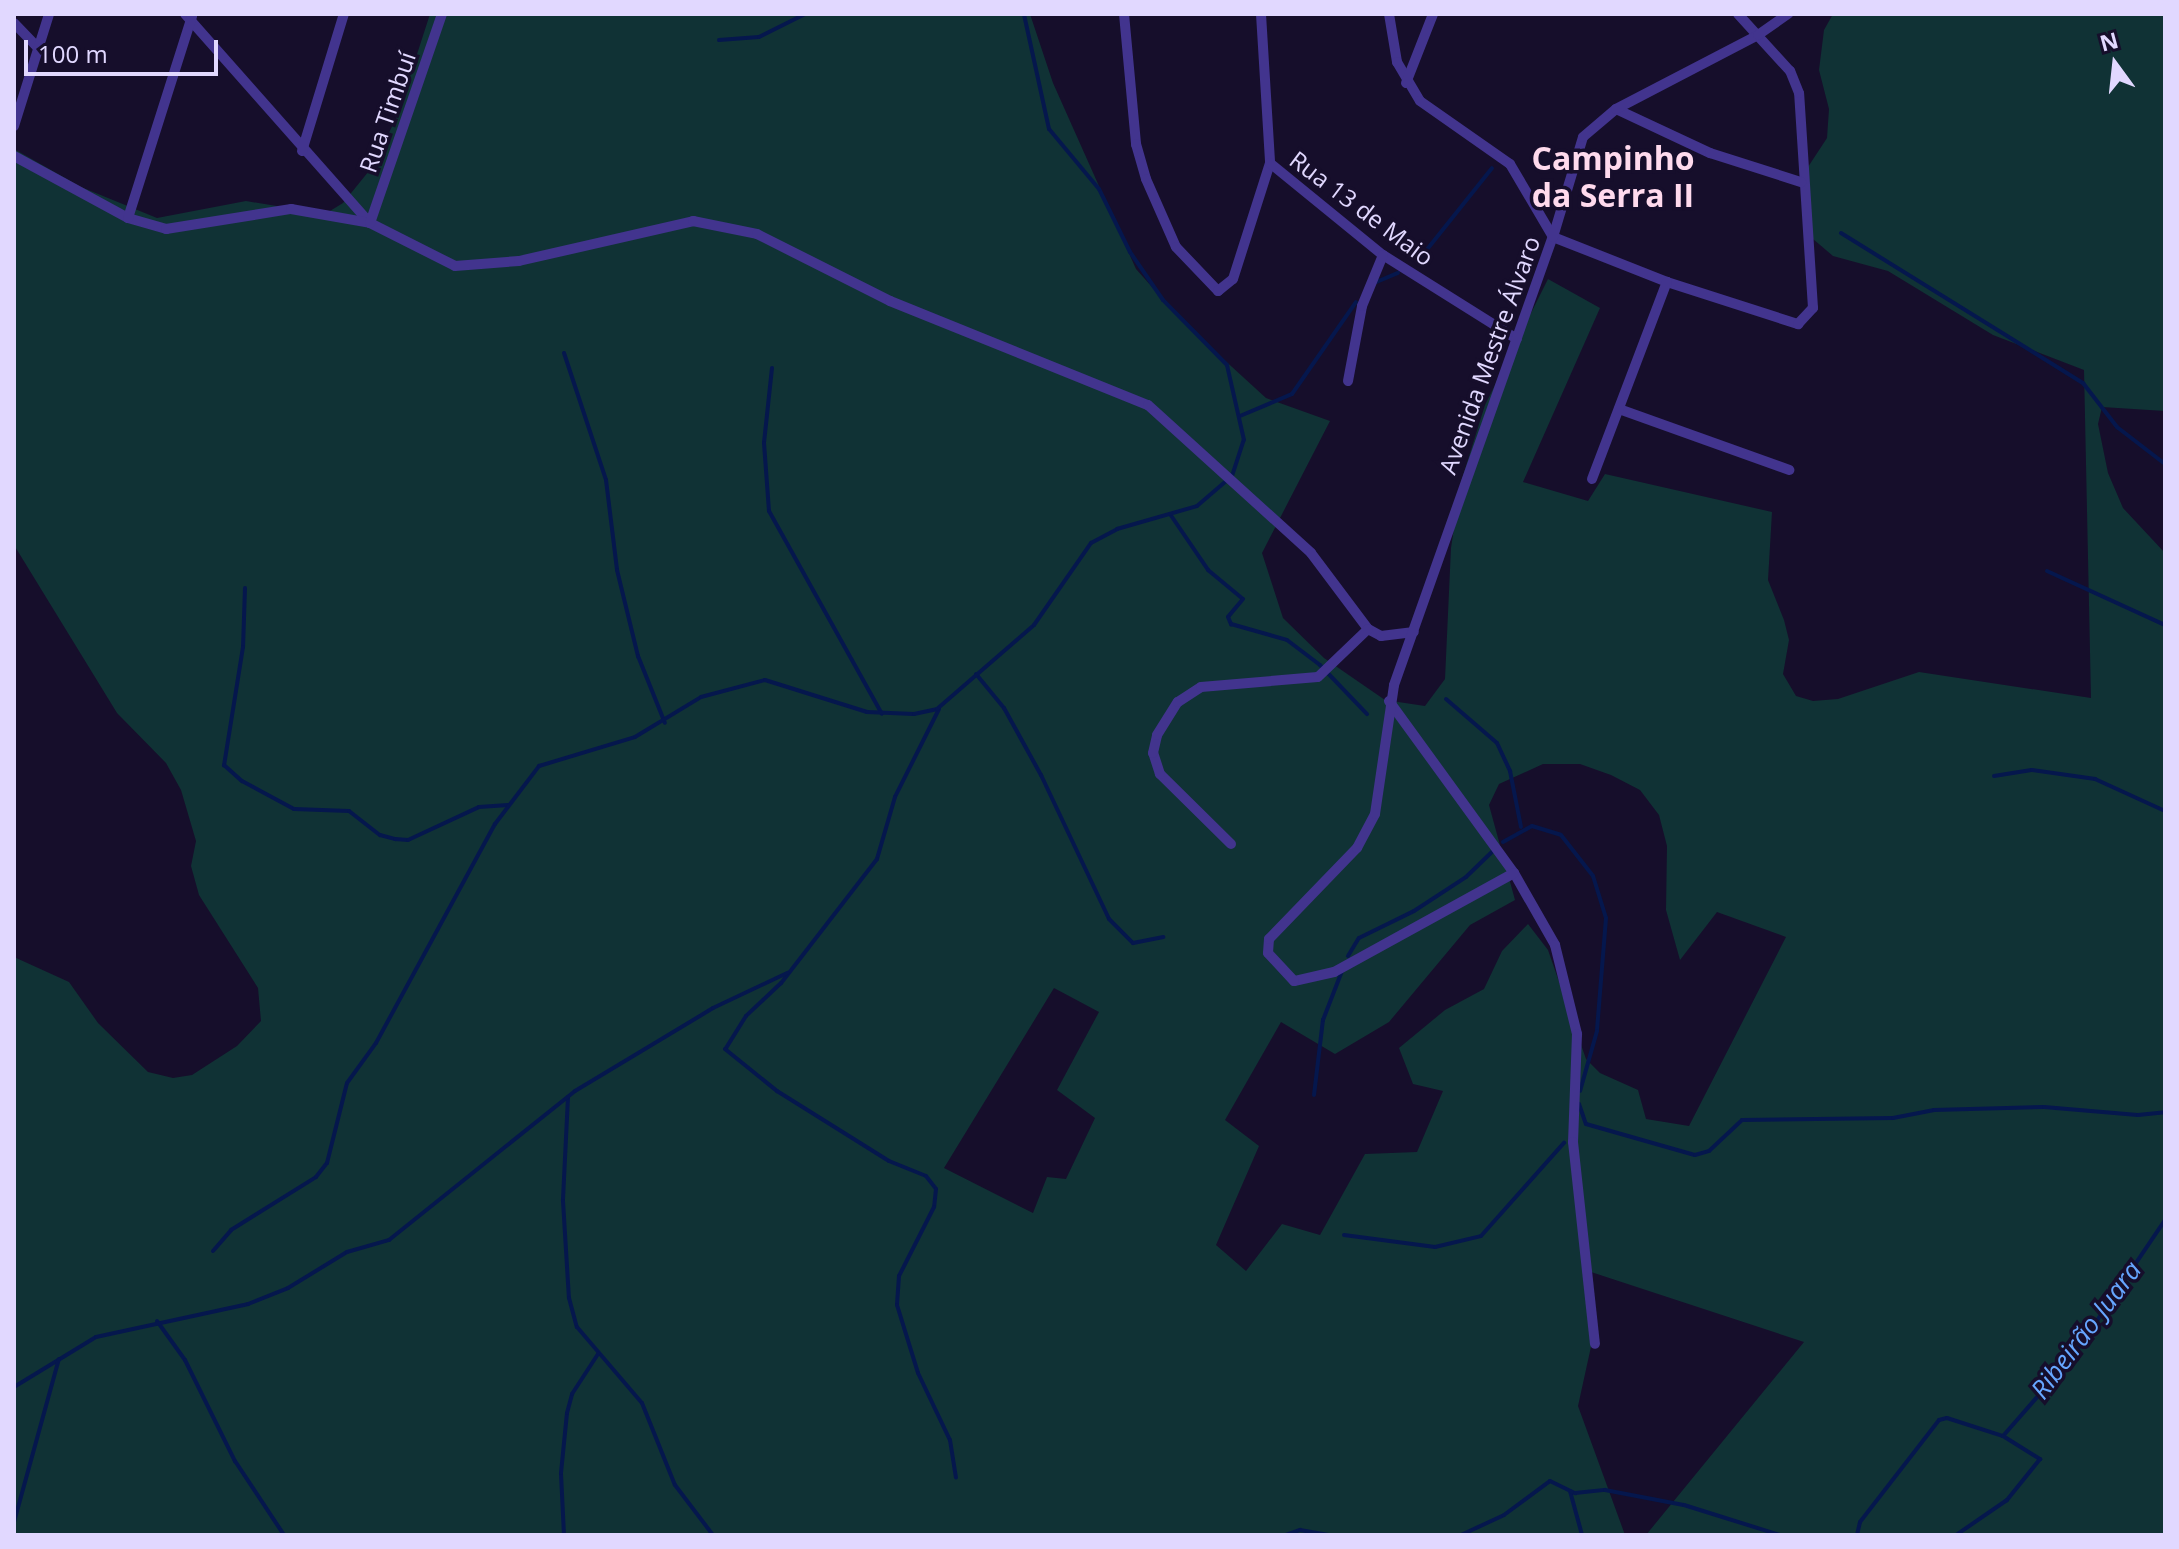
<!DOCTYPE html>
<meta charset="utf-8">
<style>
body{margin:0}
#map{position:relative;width:2179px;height:1549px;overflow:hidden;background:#160e2b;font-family:"Open Sans",sans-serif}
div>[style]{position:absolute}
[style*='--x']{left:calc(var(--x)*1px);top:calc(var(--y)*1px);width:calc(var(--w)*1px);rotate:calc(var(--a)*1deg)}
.green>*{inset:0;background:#103235}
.stream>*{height:4px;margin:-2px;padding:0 2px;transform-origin:2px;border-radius:2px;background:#05174d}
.minor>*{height:10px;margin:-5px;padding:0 5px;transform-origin:5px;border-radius:5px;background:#42348e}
span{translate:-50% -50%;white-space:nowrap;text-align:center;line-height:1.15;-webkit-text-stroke:7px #160e2b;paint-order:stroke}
.street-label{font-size:24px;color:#e1d8ff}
.water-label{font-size:26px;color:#66a6ff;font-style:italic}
.district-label{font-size:32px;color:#ffdaed;font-weight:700}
.frame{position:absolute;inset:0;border:16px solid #e1d8ff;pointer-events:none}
.north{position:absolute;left:2075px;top:24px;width:80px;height:80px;-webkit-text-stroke:6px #160e2b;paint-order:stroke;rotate:345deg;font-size:22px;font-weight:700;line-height:32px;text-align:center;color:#e1d8ff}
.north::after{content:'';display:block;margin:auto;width:28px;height:36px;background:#e1d8ff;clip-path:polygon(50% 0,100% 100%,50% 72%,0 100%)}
.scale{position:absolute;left:24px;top:40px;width:194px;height:36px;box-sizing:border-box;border:4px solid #e1d8ff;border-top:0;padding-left:10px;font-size:24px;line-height:28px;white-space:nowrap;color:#e1d8ff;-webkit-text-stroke:6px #160e2b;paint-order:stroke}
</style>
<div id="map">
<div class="green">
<div style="clip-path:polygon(evenodd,430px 14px,1030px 14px,1053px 83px,1136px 269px,1185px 324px,1266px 398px,1330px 421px,1262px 553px,1283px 618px,1324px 658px,1385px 700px,1425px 706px,1445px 679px,1451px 548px,1461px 482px,1485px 405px,1548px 279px,1600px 308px,1523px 482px,1588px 501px,1605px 474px,1772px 512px,1768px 580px,1784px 620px,1789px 640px,1783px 674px,1796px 696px,1813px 701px,1838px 699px,1919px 672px,2091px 698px,2084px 370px,1993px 335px,1888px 271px,1833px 256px,1813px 239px,1806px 170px,1827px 138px,1829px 109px,1819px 70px,1824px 30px,1833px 14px,2165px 14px,2165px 411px,2102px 407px,2098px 424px,2108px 473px,2123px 508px,2165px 553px,2165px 1535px,1646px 1535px,1804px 1342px,1588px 1271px,1594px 1333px,1578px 1406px,1625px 1535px,14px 1535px,14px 957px,69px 982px,98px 1023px,148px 1072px,173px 1078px,192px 1075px,237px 1046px,261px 1021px,258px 988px,199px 895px,191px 866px,196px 841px,181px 790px,166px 763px,117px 713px,14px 545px,14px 149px,81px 187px,157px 218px,246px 201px,325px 214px,343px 203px,373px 166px,397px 116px,430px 14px,1543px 764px,1580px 764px,1611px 775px,1640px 790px,1659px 815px,1667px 846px,1666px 910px,1680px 960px,1717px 912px,1786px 937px,1689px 1126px,1646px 1119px,1638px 1090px,1600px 1073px,1586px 1059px,1548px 950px,1528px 924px,1502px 951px,1484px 989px,1445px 1010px,1399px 1048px,1413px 1084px,1443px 1091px,1417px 1152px,1365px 1154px,1320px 1235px,1282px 1224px,1246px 1271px,1216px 1245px,1259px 1146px,1225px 1120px,1281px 1022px,1335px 1054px,1389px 1022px,1470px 925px,1515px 900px,1489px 805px,1499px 784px,1543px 764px,430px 14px,1054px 988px,1099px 1012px,1057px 1090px,1095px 1118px,1066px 1179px,1047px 1177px,1033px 1213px,944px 1168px,1054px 988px)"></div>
</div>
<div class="stream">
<div style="--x:719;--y:40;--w:40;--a:-4.3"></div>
<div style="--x:759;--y:37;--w:51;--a:-26.6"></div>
<div style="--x:1841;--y:233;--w:285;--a:31.8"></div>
<div style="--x:2083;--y:383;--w:56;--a:52.3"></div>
<div style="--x:2117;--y:427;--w:61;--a:37.6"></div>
<div style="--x:1417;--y:262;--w:120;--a:-51.4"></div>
<div style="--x:1374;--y:283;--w:26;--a:-23"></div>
<div style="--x:564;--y:353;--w:134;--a:71.7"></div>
<div style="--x:606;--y:480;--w:91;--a:83"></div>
<div style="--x:617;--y:570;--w:89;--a:76.3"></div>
<div style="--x:638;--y:656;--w:72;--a:68.1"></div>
<div style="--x:772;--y:368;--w:75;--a:96.1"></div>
<div style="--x:764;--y:443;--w:68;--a:85.8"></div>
<div style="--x:769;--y:511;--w:232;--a:60.9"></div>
<div style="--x:1240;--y:416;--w:56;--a:-22.9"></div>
<div style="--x:1292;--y:394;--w:112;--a:-55.2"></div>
<div style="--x:1170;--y:514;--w:68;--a:55.8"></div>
<div style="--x:1208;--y:570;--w:45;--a:39.6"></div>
<div style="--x:1243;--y:599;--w:23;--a:130"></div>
<div style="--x:1228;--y:617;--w:8;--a:67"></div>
<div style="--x:1231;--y:624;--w:58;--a:15.9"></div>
<div style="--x:1287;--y:640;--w:41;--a:37.1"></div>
<div style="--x:1320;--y:665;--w:68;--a:46.2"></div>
<div style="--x:2047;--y:571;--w:130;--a:24.6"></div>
<div style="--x:245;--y:588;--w:59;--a:91.9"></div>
<div style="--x:243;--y:647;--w:120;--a:99.1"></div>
<div style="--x:224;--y:765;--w:24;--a:42"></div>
<div style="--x:242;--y:781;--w:59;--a:28.3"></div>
<div style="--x:294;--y:809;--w:55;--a:2.1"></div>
<div style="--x:349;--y:811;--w:39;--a:38"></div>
<div style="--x:380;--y:835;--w:16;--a:15"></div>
<div style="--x:395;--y:839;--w:13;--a:4"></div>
<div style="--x:408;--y:840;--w:78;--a:-24.9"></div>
<div style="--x:479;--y:807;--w:29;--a:-4"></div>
<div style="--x:976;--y:674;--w:44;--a:50.5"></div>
<div style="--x:1004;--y:708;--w:77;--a:61.1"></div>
<div style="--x:1041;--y:775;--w:159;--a:64.7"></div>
<div style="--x:1109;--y:919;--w:34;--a:45"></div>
<div style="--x:1133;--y:943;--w:31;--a:-11"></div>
<div style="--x:1446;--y:699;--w:67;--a:40.8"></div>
<div style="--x:1497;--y:743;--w:31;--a:65"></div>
<div style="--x:1510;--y:771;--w:57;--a:78.9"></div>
<div style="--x:939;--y:709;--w:98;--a:116.6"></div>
<div style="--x:895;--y:797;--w:65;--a:106.2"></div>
<div style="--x:877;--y:859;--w:157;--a:127.7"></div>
<div style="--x:781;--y:983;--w:48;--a:136.7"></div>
<div style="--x:746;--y:1016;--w:39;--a:122"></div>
<div style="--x:725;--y:1049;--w:67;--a:38.9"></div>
<div style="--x:777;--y:1091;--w:132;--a:32"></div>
<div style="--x:889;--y:1161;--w:40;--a:22"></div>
<div style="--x:926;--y:1176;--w:16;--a:52"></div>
<div style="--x:936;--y:1189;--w:18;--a:96"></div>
<div style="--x:934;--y:1207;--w:77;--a:116.9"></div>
<div style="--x:899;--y:1276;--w:29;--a:94"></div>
<div style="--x:897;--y:1305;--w:71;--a:72.8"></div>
<div style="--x:918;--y:1373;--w:74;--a:64.5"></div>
<div style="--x:950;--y:1440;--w:38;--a:81"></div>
<div style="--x:1994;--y:776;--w:38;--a:-9"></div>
<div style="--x:2032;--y:770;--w:64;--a:8.1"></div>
<div style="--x:2095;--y:779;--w:77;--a:24.6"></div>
<div style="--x:1503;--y:842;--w:33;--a:-29"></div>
<div style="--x:1532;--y:826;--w:30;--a:17"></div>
<div style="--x:1561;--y:835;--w:52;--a:52"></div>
<div style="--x:1593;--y:876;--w:44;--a:72.8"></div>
<div style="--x:1606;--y:918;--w:113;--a:94.6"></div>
<div style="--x:1597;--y:1031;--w:62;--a:105.8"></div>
<div style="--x:1348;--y:956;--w:21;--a:-59"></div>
<div style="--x:1359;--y:938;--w:61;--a:-26.1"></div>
<div style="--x:1414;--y:911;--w:62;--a:-33.2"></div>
<div style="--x:1466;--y:877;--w:36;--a:-44"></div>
<div style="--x:1314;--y:1095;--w:76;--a:-83.2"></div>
<div style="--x:1323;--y:1020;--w:53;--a:-68.8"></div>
<div style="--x:568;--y:1097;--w:104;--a:92.8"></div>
<div style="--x:563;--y:1201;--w:97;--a:86.5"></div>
<div style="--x:569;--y:1298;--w:30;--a:75"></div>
<div style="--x:577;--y:1327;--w:100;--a:49.5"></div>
<div style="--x:642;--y:1403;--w:88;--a:68.1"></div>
<div style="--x:675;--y:1485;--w:63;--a:52.8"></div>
<div style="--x:1579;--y:1104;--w:21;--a:71"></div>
<div style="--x:1586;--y:1124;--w:113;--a:15.9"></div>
<div style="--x:1695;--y:1155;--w:15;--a:-16"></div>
<div style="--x:1709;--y:1151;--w:45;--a:-43.2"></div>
<div style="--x:1742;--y:1120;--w:151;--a:-0.8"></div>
<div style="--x:1893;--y:1118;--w:42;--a:-11"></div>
<div style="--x:1934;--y:1110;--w:110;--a:-1.6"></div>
<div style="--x:2044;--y:1107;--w:94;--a:4.9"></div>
<div style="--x:2138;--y:1115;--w:27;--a:-6"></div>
<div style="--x:1344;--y:1235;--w:92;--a:7.5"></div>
<div style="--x:1435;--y:1247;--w:47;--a:-13.4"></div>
<div style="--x:1481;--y:1236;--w:125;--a:-48.3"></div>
<div style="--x:213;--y:1251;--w:28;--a:-49"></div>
<div style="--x:231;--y:1230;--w:100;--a:-31.9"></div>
<div style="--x:316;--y:1177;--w:18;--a:-52"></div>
<div style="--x:327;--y:1163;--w:82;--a:-76"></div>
<div style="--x:347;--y:1083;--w:49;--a:-54.1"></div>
<div style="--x:376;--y:1043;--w:249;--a:-61.5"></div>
<div style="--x:495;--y:824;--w:73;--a:-52.8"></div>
<div style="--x:539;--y:766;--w:100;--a:-16.8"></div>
<div style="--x:635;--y:737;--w:77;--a:-31.2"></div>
<div style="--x:701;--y:697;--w:66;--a:-14.9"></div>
<div style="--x:765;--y:680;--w:107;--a:17.4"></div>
<div style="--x:867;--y:712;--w:47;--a:2.4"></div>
<div style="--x:914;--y:714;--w:24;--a:-12"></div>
<div style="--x:937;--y:709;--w:128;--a:-40.9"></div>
<div style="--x:1034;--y:625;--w:100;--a:-55.2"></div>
<div style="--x:1091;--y:543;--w:30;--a:-28"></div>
<div style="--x:1117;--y:529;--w:83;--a:-16"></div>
<div style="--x:1197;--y:506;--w:46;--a:-40.6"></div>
<div style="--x:1232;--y:476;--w:38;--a:-72"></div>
<div style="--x:1244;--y:440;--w:77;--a:-102.8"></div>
<div style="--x:1227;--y:365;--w:91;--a:-134.6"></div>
<div style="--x:1163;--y:300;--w:58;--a:-124.5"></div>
<div style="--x:1130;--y:252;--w:70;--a:-116.2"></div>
<div style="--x:1099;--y:189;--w:78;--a:-129.8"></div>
<div style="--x:1049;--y:129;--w:118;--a:-102.3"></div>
<div style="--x:2165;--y:1307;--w:33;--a:90"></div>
<div style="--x:157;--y:1321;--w:48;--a:54.3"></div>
<div style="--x:185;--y:1360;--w:113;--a:63.7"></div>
<div style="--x:235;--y:1461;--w:89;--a:56.5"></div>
<div style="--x:14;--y:1387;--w:96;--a:-31.4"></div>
<div style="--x:96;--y:1337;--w:156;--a:-12.2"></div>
<div style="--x:248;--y:1304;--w:43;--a:-21.8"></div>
<div style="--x:288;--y:1288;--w:69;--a:-31.4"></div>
<div style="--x:347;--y:1252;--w:44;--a:-15.9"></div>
<div style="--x:389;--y:1240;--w:238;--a:-38.7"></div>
<div style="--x:575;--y:1091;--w:161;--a:-31"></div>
<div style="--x:713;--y:1008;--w:82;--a:-25.3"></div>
<div style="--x:2003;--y:1436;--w:106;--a:-48.8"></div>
<div style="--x:2073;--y:1356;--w:164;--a:-55.9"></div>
<div style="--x:1570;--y:1491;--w:46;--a:74.7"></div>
<div style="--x:14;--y:1522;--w:169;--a:-74.6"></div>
<div style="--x:564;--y:1535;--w:62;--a:-92.8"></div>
<div style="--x:561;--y:1473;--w:60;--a:-84.3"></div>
<div style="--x:567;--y:1413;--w:20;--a:-75"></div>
<div style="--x:572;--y:1394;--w:48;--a:-57"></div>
<div style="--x:1286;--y:1535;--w:15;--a:-20"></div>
<div style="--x:1300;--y:1530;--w:29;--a:10"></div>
<div style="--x:1461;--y:1535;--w:47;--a:-24.9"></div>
<div style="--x:1504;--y:1515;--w:57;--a:-36.5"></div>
<div style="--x:1550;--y:1481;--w:28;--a:26"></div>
<div style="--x:1575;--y:1493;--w:30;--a:-6"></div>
<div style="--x:1605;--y:1490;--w:80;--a:10.8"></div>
<div style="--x:1684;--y:1505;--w:101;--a:17.4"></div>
<div style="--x:1857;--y:1535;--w:13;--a:-77"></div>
<div style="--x:1860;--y:1522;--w:129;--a:-52.2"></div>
<div style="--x:1939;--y:1420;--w:8;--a:-14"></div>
<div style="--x:1947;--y:1418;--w:59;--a:17.8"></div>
<div style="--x:2003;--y:1436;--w:44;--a:31.9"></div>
<div style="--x:2040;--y:1459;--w:53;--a:128.8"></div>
<div style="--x:2007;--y:1500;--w:62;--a:145.5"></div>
</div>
<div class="minor">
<div style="--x:185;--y:14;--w:279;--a:48.5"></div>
<div style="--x:1124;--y:14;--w:131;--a:84.7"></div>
<div style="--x:1136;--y:144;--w:36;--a:74"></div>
<div style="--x:1146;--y:179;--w:74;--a:66.2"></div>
<div style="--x:1176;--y:247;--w:61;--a:46.3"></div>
<div style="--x:1218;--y:291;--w:19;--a:-39"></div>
<div style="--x:1233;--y:279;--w:122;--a:-72.3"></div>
<div style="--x:1261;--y:14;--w:149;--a:86.5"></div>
<div style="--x:1270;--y:163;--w:146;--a:39.2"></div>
<div style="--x:1383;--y:255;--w:158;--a:32.1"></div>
<div style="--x:1389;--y:14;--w:49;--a:80.5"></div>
<div style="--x:1397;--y:62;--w:45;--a:59.5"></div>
<div style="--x:1420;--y:101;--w:110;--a:35"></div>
<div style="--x:1510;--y:164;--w:85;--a:59.5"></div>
<div style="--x:1553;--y:237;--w:123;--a:21.5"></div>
<div style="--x:1667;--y:282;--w:138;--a:17.8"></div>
<div style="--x:1798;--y:324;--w:22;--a:-47"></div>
<div style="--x:1813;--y:308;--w:215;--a:-93.7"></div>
<div style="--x:1799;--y:93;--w:24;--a:-112"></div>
<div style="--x:1790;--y:71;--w:77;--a:-132.4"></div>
<div style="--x:14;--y:23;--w:36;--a:46"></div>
<div style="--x:1406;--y:83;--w:74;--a:-68.6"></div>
<div style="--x:1616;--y:109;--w:104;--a:25.1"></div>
<div style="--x:1710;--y:153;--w:96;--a:17.7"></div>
<div style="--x:14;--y:126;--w:117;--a:-72.6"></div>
<div style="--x:302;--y:151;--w:143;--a:-73"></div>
<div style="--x:14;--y:156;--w:130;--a:28.5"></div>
<div style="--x:128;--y:218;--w:40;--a:16"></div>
<div style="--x:166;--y:229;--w:127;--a:-9.1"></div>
<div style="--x:291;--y:209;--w:80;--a:10"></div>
<div style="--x:370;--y:223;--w:95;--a:26.8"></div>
<div style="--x:455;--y:266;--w:64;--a:-4.5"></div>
<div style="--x:519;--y:261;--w:179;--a:-12.9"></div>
<div style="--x:693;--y:221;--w:65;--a:11.5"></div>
<div style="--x:757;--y:234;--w:149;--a:26.7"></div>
<div style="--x:890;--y:301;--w:278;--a:22"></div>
<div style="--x:1148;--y:405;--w:220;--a:42.2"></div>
<div style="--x:1311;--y:553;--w:95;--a:53.1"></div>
<div style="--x:1368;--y:629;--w:15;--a:28"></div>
<div style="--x:1381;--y:636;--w:33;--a:-7"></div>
<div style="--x:128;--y:218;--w:212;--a:-72.4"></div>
<div style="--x:370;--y:223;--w:221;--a:-71"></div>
<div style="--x:1348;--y:381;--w:76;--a:-79.4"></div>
<div style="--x:1362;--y:306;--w:55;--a:-67.6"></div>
<div style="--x:1619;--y:409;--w:181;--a:19.7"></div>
<div style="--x:1592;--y:479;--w:211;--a:-69.2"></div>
<div style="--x:1389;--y:701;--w:213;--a:54"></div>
<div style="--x:1514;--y:873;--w:83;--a:60.3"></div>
<div style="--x:1555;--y:945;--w:92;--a:76.1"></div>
<div style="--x:1577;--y:1034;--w:108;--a:92.1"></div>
<div style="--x:1573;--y:1142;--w:203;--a:83.8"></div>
<div style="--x:1231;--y:844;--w:100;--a:-135.4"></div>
<div style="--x:1160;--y:774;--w:22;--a:-108"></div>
<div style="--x:1153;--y:753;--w:18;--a:-77"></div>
<div style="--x:1157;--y:735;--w:39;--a:-58"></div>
<div style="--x:1178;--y:702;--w:27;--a:-33"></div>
<div style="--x:1201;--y:687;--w:117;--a:-4.9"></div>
<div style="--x:1318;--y:677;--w:69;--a:-43.8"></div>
<div style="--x:1514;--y:873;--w:205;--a:151.2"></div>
<div style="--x:1334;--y:972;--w:41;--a:167.3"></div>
<div style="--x:1294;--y:981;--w:38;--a:-133"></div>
<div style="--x:1268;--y:953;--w:14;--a:-86"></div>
<div style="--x:1269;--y:939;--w:127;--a:-46"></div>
<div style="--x:1357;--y:848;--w:38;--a:-62"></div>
<div style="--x:1375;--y:814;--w:130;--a:-81.6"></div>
<div style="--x:1394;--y:685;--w:475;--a:-70.5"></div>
<div style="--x:1553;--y:237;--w:104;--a:-73.3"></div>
<div style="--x:1583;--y:137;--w:43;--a:-40.3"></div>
<div style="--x:1616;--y:109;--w:160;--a:-27.5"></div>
<div style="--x:1758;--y:35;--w:37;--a:-35"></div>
</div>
<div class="street-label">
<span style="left:387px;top:112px;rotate:-71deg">Rua Timbuí</span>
<span style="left:1362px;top:208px;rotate:37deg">Rua 13 de Maio</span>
<span style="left:1489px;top:355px;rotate:-70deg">Avenida Mestre Álvaro</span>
</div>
<div class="water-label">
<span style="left:2086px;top:1330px;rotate:-53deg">Ribeirão Juara</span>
</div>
<div class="district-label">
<span style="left:1613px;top:177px">Campinho<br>da Serra II</span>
</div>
<div class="frame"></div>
<div class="north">N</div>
<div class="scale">100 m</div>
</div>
